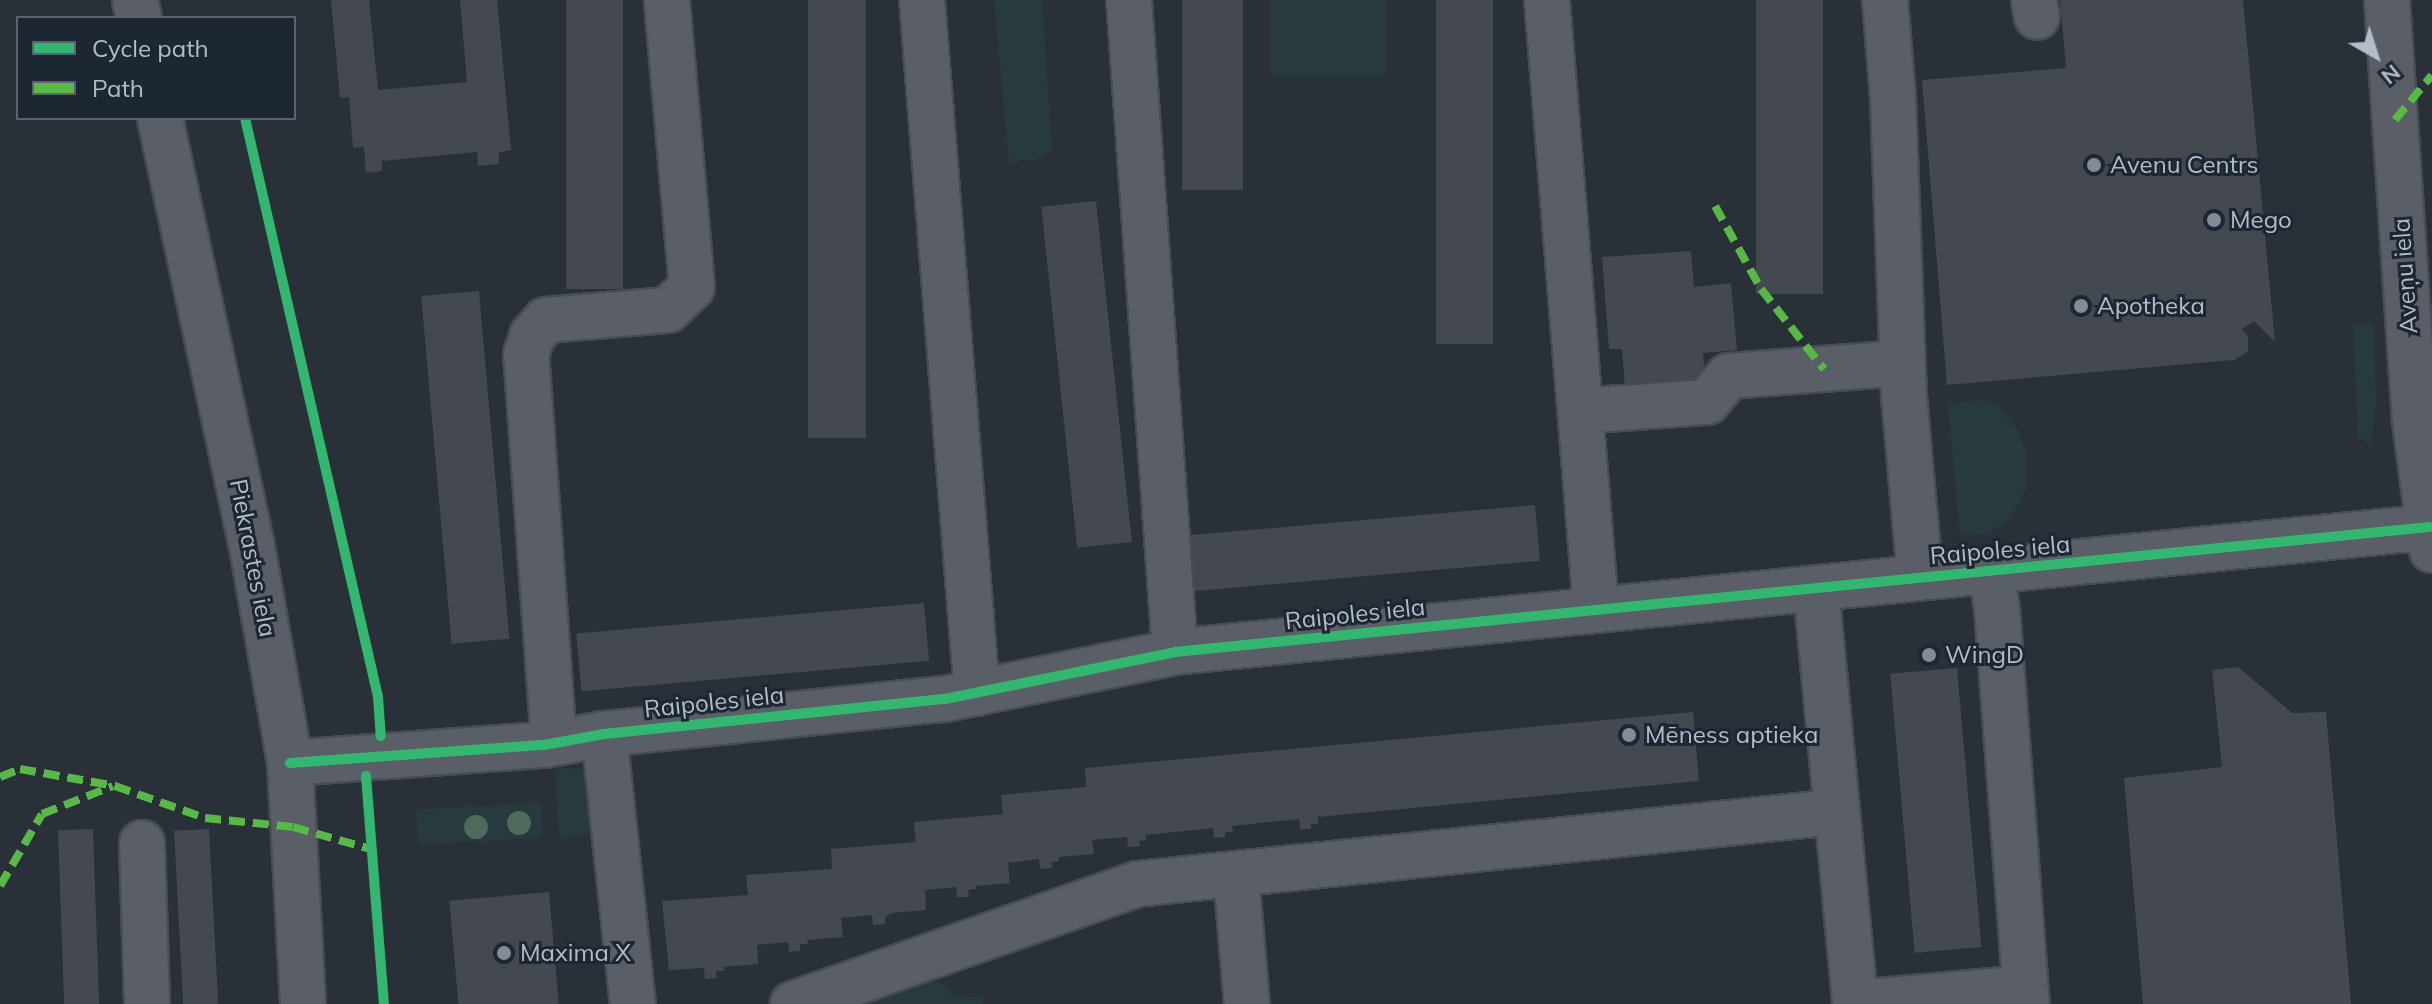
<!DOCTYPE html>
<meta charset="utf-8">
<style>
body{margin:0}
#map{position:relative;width:2432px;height:1004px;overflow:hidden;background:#2a3038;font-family:Mulish,sans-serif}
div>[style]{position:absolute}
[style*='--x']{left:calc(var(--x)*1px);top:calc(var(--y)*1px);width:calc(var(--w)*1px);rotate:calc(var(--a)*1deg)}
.green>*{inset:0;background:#273a3e;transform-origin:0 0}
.building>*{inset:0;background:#444950;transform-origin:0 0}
.roads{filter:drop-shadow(2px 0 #484c53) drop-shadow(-2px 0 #484c53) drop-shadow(0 2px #484c53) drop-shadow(0 -2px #484c53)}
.minor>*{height:44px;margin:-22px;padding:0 22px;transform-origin:22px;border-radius:22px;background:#5a5e66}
.quiet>*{height:8px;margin-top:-4px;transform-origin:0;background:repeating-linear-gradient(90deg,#58b947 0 16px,transparent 0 24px)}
.cycleway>*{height:10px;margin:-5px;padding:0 5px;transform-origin:5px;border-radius:5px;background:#33b770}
.trees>*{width:24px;height:24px;margin:-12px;border-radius:50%;background:#4e6a5a}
.dots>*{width:22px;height:22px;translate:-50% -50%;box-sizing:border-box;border:4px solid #1d2633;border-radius:50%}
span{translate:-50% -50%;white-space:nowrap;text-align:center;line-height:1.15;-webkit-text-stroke:6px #1d2633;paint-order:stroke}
.poi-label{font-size:24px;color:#b4bcc9}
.left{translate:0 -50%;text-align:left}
.street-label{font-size:24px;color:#b4bcc9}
.legend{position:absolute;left:16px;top:16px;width:280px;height:104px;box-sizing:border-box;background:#1d2633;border:2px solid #59626f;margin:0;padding:10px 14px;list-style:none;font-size:24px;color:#b4bcc9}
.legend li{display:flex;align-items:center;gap:16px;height:40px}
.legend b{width:40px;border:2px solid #59626f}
.north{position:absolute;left:2336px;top:16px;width:80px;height:80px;-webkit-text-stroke:6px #1d2633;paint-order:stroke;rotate:141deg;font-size:22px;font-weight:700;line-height:32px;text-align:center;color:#b4bcc9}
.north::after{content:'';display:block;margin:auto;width:28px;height:36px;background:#b4bcc9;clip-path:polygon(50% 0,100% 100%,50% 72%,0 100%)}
</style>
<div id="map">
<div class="green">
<div style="clip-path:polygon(994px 0,1042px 0,1052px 149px,1038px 159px,1009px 162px)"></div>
<div style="left:1271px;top:0;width:114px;height:77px"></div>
<div style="clip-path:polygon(2353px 324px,2374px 324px,2376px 404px,2371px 444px,2358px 438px)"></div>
<div style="clip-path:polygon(1984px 400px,1999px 407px,2017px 429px,2026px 451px,2026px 487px,2020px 503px,2003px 523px,1988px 534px,1960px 535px,1948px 404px)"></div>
<div style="clip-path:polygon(580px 768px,588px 776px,590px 834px,559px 837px,555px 769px)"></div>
<div style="left:541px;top:803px;width:35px;height:125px;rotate:87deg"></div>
<div style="clip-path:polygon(934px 978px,955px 996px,982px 997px,982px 1004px,865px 1004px)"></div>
</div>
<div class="building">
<div style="clip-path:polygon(331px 0,369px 0,378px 90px,467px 82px,460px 0,497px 0,511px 150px,499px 152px,499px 164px,478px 166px,477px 152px,382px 161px,382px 171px,366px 173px,364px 147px,353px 148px,349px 97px,340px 98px)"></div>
<div style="left:566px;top:0;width:57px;height:289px"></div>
<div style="left:808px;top:0;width:58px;height:438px"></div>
<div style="left:1182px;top:0;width:61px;height:190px"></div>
<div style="left:1436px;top:0;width:57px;height:344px"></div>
<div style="left:1756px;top:0;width:67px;height:294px"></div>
<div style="clip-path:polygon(2060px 0,2243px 0,2275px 342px,2254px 321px,2242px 329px,2248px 336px,2248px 351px,2234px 360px,1947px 385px,1922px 80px,2066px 68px)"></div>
<div style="left:1096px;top:201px;width:343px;height:55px;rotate:84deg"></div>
<div style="clip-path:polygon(1691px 251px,1694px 287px,1731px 283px,1737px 350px,1703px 353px,1706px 394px,1626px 400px,1622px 349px,1609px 349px,1602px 257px)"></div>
<div style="left:479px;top:291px;width:349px;height:58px;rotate:85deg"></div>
<div style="left:1535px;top:505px;width:56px;height:351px;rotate:85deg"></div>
<div style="left:924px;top:603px;width:58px;height:349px;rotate:85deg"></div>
<div style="clip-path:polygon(2238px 667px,2292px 713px,2326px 712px,2351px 1004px,2143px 1004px,2124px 778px,2222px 767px,2212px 670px)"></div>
<div style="left:1957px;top:668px;width:280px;height:67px;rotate:85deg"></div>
<div style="clip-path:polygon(1693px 712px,1699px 781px,1318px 817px,1318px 824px,1311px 824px,1311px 829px,1300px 829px,1299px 819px,1232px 826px,1233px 832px,1225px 832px,1225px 837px,1214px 838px,1213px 828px,1146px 835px,1146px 840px,1139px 841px,1140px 846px,1128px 847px,1127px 837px,1092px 840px,1094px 854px,1059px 857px,1059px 861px,1051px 862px,1052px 868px,1040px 869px,1039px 859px,1008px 863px,1010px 883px,976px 886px,976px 889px,968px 890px,969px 897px,957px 897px,956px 887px,925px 890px,926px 910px,892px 913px,885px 917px,885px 924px,873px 925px,872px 915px,841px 918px,843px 937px,807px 940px,808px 944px,800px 944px,800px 951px,789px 952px,788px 942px,757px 945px,758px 964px,723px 967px,724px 971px,716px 971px,717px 978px,705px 979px,704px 968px,669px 970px,662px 901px,748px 895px,746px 875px,832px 869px,831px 849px,916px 842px,914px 822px,1003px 814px,1001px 795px,1086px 787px,1085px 768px)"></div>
<div style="left:93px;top:829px;width:175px;height:35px;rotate:88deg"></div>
<div style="left:209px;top:829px;width:175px;height:35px;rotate:87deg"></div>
<div style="left:549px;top:892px;width:112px;height:100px;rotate:85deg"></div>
</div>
<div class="roads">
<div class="minor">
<div style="--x:135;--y:0;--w:18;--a:77"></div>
<div style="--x:922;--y:0;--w:695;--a:85.46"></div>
<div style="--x:1129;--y:0;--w:654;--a:85.96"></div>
<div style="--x:1547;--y:0;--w:610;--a:85.39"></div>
<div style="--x:1885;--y:0;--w:98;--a:85.3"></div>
<div style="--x:1893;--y:98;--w:298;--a:87.9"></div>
<div style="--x:1904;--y:396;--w:182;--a:84.9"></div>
<div style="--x:2034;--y:0;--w:17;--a:80"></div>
<div style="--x:2387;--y:0;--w:422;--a:86.2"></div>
<div style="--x:2415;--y:421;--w:130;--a:82.5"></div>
<div style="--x:160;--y:118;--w:433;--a:77.9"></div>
<div style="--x:251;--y:541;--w:225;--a:80"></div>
<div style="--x:290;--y:763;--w:241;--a:86.9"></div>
<div style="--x:1580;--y:411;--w:127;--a:-4.1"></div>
<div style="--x:1707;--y:402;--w:34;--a:-50"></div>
<div style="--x:1729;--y:376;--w:174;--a:-4.3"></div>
<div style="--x:1991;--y:571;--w:37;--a:81"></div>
<div style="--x:1997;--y:608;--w:397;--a:85.7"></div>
<div style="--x:1816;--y:588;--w:418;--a:84.6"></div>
<div style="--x:604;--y:734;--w:272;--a:83.9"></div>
<div style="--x:554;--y:743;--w:389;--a:-94.1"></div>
<div style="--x:526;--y:355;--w:20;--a:-72"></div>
<div style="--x:532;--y:336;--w:21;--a:-49"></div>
<div style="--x:546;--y:320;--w:122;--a:-4.7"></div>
<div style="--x:668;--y:310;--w:33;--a:-44"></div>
<div style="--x:692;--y:287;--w:288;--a:-95"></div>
<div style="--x:290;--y:763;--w:255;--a:-4.1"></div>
<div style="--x:544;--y:745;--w:61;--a:-10.4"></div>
<div style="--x:604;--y:734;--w:343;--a:-5.9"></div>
<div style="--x:945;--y:699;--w:235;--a:-11.5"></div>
<div style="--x:1175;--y:652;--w:1260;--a:-5.69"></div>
<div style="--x:142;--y:843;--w:161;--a:88.2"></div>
<div style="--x:1236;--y:874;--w:130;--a:85.2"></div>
<div style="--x:1855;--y:1003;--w:171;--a:-5"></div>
<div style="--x:793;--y:1004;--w:364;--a:-19.2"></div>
<div style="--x:1137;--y:884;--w:702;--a:-5.89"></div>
</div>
</div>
<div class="quiet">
<div style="--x:2395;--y:120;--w:58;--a:-50.6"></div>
<div style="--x:1715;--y:206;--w:95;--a:61"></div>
<div style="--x:1761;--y:289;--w:102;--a:51.8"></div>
<div style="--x:0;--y:777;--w:22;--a:-22"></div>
<div style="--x:20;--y:769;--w:97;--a:10.1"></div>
<div style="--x:115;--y:786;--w:96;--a:19.6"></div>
<div style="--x:205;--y:818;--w:88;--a:5.8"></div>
<div style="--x:293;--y:827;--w:81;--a:15.8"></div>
<div style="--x:0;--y:886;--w:83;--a:-59.7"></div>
<div style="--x:42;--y:814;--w:76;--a:-21.5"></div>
</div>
<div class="cycleway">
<div style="--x:245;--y:118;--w:594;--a:77.06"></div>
<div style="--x:378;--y:697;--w:39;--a:86"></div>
<div style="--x:290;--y:763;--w:255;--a:-4.1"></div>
<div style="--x:544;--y:745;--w:61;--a:-10.4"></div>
<div style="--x:604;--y:734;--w:343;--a:-5.9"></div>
<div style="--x:945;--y:699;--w:235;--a:-11.5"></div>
<div style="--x:1175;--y:652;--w:1260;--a:-5.69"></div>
<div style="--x:366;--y:776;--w:229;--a:85.5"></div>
</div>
<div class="trees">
<div style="left:519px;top:823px"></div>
<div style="left:476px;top:827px"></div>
</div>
<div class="dots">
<div style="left:2094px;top:165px;background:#848b96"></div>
<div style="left:2214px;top:220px;background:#848b96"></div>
<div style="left:2081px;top:306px;background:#848b96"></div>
<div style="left:1929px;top:655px;background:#848b96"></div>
<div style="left:1629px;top:735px;background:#848b96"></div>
<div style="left:504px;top:953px;background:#848b96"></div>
</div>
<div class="poi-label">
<span class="left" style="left:2110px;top:165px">Avenu Centrs</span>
<span class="left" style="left:2230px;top:220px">Mego</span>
<span class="left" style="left:2097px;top:306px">Apotheka</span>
<span class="left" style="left:1945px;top:655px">WingD</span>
<span class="left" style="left:1645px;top:735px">Mēness aptieka</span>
<span class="left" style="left:520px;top:953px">Maxima X</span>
</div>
<div class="street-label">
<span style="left:2405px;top:276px;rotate:-94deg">Aveņu iela</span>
<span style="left:2000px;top:550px;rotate:-5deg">Raipoles iela</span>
<span style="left:253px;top:558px;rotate:79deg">Piekrastes iela</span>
<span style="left:1355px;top:614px;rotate:-6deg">Raipoles iela</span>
<span style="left:714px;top:702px;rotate:-6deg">Raipoles iela</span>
</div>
<ul class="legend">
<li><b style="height:10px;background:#33b770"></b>Cycle path</li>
<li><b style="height:10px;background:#58b947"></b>Path</li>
</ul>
<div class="north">N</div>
</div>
